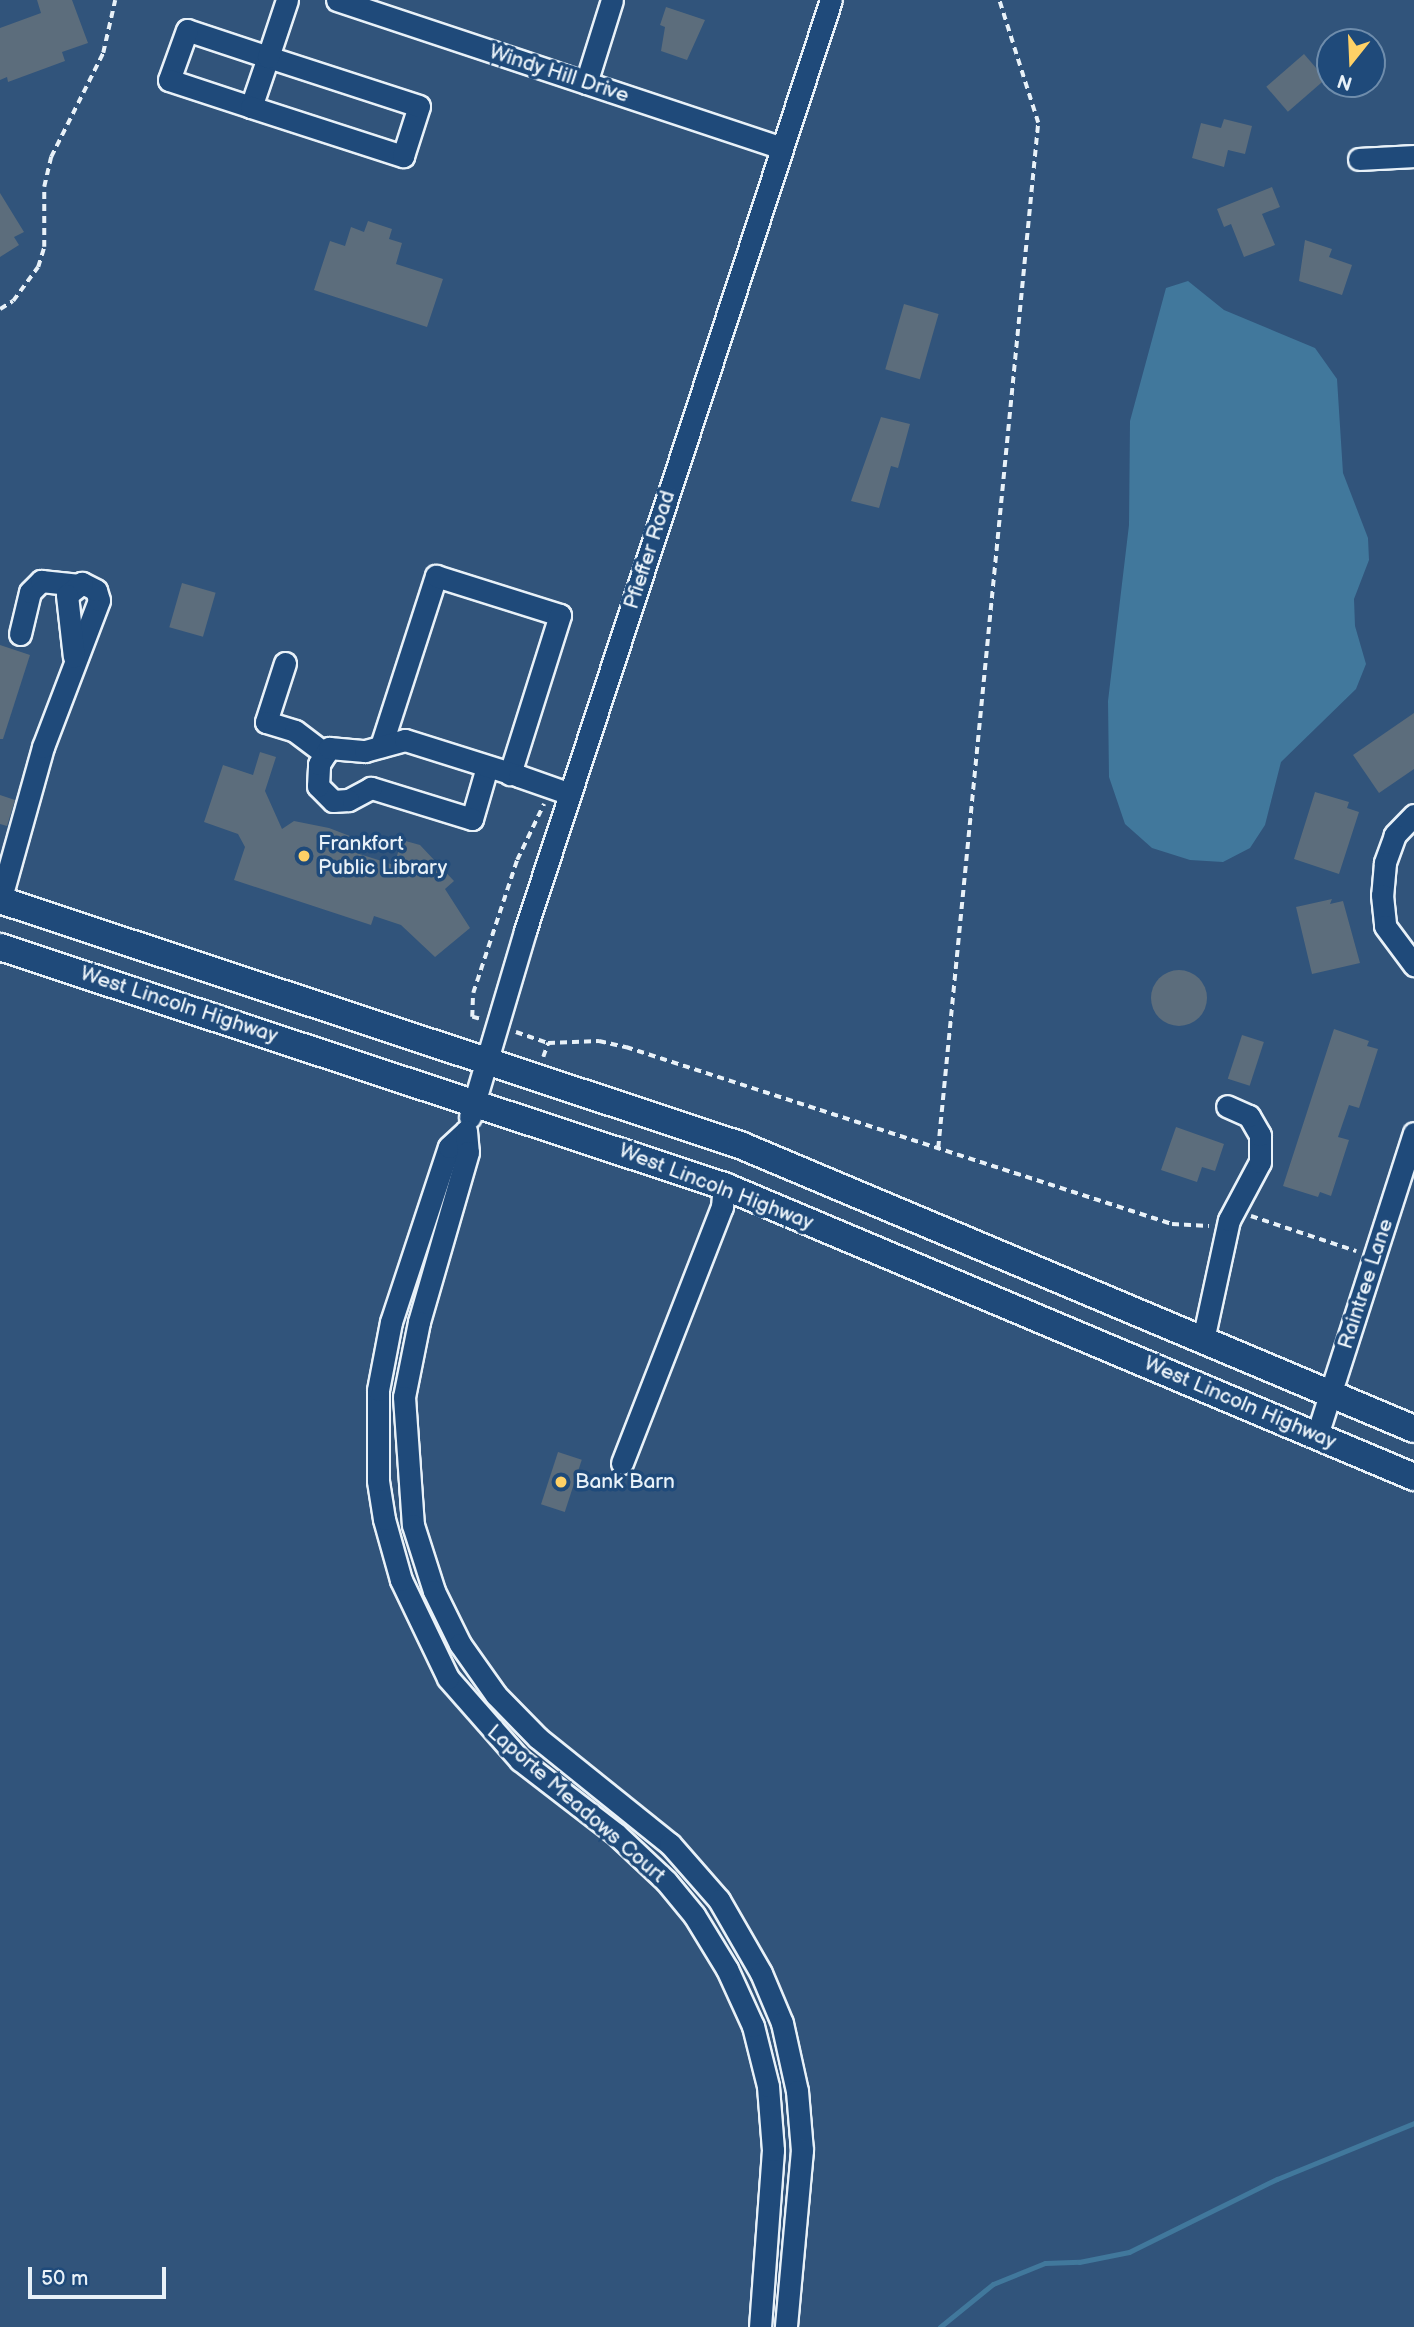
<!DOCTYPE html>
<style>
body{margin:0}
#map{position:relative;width:1414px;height:2327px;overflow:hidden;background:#31547b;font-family:"Balsamiq Sans",sans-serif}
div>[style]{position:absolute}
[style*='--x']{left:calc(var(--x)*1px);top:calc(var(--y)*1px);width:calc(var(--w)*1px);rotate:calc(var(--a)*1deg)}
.water>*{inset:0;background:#41789c}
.stream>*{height:5px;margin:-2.5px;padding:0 2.5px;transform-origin:2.5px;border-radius:2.5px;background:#41789c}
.building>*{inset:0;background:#5c6d7c;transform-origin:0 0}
.round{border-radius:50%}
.path>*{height:3.5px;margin-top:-1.75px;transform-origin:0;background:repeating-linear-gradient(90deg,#e8f1f8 0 7px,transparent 0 12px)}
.roads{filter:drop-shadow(2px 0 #e8f1f8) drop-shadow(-2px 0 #e8f1f8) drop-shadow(0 2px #e8f1f8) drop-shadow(0 -2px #e8f1f8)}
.minor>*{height:21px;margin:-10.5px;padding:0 10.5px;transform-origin:10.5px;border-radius:10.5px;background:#1f4a7a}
.major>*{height:26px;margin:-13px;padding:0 13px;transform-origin:13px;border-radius:13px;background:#1f4a7a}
.dots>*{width:19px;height:19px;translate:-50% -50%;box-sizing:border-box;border:4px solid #1f4a7a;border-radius:50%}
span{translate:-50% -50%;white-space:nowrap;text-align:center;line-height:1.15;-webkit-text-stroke:7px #1f4a7a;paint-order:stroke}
.street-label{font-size:21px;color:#e8f1f8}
.poi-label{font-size:21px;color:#e8f1f8}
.left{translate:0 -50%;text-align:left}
.north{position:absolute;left:1316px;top:28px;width:70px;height:70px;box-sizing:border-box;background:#1f4a7a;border:2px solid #6f8dac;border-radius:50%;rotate:198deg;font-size:19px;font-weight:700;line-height:28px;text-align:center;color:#e8f1f8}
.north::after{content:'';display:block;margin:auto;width:24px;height:32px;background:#ffd166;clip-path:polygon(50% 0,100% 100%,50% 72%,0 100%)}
.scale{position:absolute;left:28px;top:2267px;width:138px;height:32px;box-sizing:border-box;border:4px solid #e8f1f8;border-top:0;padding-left:9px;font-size:21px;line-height:24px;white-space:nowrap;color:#e8f1f8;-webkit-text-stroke:5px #1f4a7a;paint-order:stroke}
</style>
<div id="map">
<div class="water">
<div style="clip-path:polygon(1188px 281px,1224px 310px,1315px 348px,1337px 379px,1343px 473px,1368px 538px,1369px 560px,1354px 599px,1355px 626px,1366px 664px,1356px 689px,1281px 762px,1265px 825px,1250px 848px,1223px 862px,1190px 860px,1152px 848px,1125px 824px,1109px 777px,1108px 701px,1129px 525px,1130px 421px,1166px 288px)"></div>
</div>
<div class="stream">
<div style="--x:940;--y:2327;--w:68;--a:-39.1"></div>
<div style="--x:993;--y:2284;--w:56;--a:-22"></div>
<div style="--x:1045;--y:2263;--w:34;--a:-2"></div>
<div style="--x:1079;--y:2262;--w:51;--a:-11.3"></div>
<div style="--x:1129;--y:2252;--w:165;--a:-26.3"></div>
<div style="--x:1277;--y:2179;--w:148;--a:-22.2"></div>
</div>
<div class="building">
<div style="clip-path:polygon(37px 0,72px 0,88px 43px,62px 52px,65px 61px,8px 82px,7px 77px,0 80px,0 28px,41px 13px)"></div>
<div style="clip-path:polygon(666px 7px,705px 20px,687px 60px,661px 51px,665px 27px,660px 25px)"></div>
<div style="left:1304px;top:54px;width:33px;height:50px;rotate:49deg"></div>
<div style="clip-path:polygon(1224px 119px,1252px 126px,1245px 154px,1228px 150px,1224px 167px,1192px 158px,1201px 123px,1221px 128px)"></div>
<div style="clip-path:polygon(1272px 187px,1280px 207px,1262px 214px,1275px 245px,1244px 257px,1231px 224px,1224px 227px,1217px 209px)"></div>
<div style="clip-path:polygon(0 193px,24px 232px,14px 237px,19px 245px,0 257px)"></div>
<div style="clip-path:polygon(368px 221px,392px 229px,389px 239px,402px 243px,396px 264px,443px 279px,427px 327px,314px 290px,330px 241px,345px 246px,351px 227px,364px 232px)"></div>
<div style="clip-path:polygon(1305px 240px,1332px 249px,1329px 257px,1352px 265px,1342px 295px,1299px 281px)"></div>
<div style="left:904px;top:304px;width:36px;height:68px;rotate:16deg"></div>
<div style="clip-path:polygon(881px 417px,910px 424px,898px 468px,891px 466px,879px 508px,851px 501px)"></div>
<div style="left:182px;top:583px;width:35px;height:46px;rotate:16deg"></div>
<div style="clip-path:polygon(0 645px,30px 655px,3px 739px,0 739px)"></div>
<div style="clip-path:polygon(1414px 713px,1414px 769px,1379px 793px,1353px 755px)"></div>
<div style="clip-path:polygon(260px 752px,276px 757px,265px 791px,282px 829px,294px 821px,329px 828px,355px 838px,350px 851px,394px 865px,402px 840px,420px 845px,454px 881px,445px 889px,470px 928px,435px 957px,401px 925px,374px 916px,371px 925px,234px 880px,245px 847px,238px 834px,204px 822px,223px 765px,253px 775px)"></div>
<div style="clip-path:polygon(1315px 792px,1349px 802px,1347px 808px,1359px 812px,1339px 874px,1294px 859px)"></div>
<div style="clip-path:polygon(0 795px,15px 800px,7px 826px,0 824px)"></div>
<div style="clip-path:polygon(1332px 899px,1330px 904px,1343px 901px,1360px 963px,1312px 974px,1296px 907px)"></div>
<div class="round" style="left:1151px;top:970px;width:56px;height:56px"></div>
<div style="clip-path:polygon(1334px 1029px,1369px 1041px,1367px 1046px,1378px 1049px,1359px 1108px,1349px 1105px,1338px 1137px,1349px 1140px,1331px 1196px,1320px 1192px,1318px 1197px,1283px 1186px)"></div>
<div style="left:1242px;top:1035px;width:23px;height:46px;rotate:18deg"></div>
<div style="clip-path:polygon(1176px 1127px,1224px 1144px,1215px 1171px,1202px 1167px,1197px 1182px,1161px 1170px)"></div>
<div style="left:558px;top:1452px;width:25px;height:55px;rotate:18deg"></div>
</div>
<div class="path">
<div style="--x:0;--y:309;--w:15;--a:-32"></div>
<div style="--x:13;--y:301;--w:42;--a:-53.7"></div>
<div style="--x:38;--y:267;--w:21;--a:-73"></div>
<div style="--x:44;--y:247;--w:60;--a:-90"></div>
<div style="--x:44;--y:187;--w:31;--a:-77"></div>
<div style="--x:51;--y:157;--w:116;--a:-63.4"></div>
<div style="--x:103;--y:53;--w:54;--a:-77.2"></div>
<div style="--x:479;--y:1019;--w:7;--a:-164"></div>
<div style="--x:472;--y:1017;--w:24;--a:-88"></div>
<div style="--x:473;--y:993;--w:140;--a:-71.7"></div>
<div style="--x:517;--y:860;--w:62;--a:-64.3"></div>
<div style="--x:516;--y:1032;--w:34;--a:19"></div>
<div style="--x:548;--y:1043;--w:51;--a:-2.2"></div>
<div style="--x:599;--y:1041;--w:28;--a:13"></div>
<div style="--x:626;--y:1047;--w:574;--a:17.96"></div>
<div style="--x:1172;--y:1224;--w:37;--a:3"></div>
<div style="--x:543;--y:1057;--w:15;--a:-70"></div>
<div style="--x:938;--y:1148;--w:1030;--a:-84.43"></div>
<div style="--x:1038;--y:123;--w:129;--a:-107.6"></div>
<div style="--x:1251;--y:1216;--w:111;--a:18.4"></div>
</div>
<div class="roads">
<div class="minor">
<div style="--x:337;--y:0;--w:469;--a:18.4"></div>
<div style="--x:586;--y:83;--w:87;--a:-72.6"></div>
<div style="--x:251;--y:107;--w:53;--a:-71.2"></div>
<div style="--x:268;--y:57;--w:85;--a:-161.6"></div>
<div style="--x:187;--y:30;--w:53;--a:109.8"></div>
<div style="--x:169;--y:80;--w:86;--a:18.2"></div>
<div style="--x:251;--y:107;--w:160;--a:17.9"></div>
<div style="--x:403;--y:156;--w:52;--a:-72.3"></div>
<div style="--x:419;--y:106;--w:159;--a:-162"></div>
<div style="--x:268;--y:57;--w:60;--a:-71.6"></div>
<div style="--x:1359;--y:159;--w:55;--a:-3.1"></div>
<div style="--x:20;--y:634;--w:43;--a:-76.6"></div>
<div style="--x:30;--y:592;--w:16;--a:-45"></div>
<div style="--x:41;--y:581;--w:36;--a:6"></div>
<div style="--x:285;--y:663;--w:62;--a:107.9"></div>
<div style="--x:266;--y:722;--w:30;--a:17"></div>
<div style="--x:295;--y:731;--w:38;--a:37"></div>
<div style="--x:381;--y:746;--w:179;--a:-72.1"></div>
<div style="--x:436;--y:576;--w:130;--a:17.5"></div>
<div style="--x:560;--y:615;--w:167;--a:107.5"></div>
<div style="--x:487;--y:767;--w:54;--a:106.1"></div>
<div style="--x:472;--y:819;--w:106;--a:-162.9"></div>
<div style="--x:371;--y:788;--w:26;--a:152"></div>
<div style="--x:348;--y:800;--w:15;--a:176"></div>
<div style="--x:333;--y:801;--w:21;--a:-135"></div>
<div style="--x:318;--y:786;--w:22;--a:-87"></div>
<div style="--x:319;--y:764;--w:19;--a:-58"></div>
<div style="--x:329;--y:748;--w:36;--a:5"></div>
<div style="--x:365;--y:751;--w:41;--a:-15.4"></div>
<div style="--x:405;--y:740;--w:120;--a:17.5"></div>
<div style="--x:519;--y:776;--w:54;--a:19.4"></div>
<div style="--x:1414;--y:815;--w:28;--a:134"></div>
<div style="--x:1395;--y:835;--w:30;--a:110"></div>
<div style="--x:1385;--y:863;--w:32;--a:95"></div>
<div style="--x:1382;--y:895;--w:31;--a:84"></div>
<div style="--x:1385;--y:926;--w:49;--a:53.4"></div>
<div style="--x:0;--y:901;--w:160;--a:-74.4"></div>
<div style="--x:43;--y:747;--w:157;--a:-69.1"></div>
<div style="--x:99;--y:600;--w:10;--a:-107"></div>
<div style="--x:96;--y:590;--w:16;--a:-153"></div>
<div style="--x:82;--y:583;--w:19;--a:141"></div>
<div style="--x:67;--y:595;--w:62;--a:83.6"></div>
<div style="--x:470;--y:1117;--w:194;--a:-73.5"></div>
<div style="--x:525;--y:931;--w:980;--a:-71.81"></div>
<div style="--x:1203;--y:1340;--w:123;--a:-77.8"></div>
<div style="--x:1229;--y:1220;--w:66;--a:-61.9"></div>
<div style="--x:1260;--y:1162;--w:27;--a:-90"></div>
<div style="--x:1260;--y:1135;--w:22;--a:-120"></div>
<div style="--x:1249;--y:1116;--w:24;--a:-156"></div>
<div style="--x:1317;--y:1435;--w:317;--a:-72.2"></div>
<div style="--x:622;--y:1463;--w:275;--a:-68.7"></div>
<div style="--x:722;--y:1207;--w:21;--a:-85"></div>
<div style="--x:760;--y:2327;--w:177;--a:-85.8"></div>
<div style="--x:773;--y:2150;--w:64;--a:-94.5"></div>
<div style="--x:768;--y:2086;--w:62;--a:-104"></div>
<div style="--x:753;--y:2026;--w:63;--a:-114.5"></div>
<div style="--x:727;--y:1969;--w:63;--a:-121.4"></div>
<div style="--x:694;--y:1915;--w:44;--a:-129.5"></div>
<div style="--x:666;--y:1881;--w:69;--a:-136.8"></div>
<div style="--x:616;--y:1834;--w:121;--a:-142.4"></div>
<div style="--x:520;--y:1760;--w:109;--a:-131.3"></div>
<div style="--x:448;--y:1678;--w:109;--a:-115.6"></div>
<div style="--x:401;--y:1580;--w:63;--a:-105.6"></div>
<div style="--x:384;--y:1519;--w:39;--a:-99"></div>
<div style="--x:378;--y:1480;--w:90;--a:-90"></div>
<div style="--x:378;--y:1390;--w:69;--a:-79.2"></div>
<div style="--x:391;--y:1322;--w:184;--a:-71.7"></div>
<div style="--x:449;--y:1147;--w:23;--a:-43"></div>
<div style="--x:466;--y:1131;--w:21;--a:85"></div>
<div style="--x:468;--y:1152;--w:177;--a:106.1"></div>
<div style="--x:419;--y:1322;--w:76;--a:101.3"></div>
<div style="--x:404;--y:1397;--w:128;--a:86"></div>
<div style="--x:413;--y:1525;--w:69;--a:72.3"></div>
<div style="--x:434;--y:1591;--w:59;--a:63.9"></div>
<div style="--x:460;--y:1644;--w:62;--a:54.8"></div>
<div style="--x:496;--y:1695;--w:60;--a:45.7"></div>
<div style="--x:538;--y:1738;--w:169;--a:38.8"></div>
<div style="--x:670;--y:1844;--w:74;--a:48.8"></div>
<div style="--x:719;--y:1900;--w:84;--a:60.1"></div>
<div style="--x:761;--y:1973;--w:54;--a:67.2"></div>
<div style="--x:782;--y:2023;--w:70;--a:77.6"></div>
<div style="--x:797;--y:2091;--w:59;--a:85.2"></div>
<div style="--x:802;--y:2150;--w:178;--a:95.2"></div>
</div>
<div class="major">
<div style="--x:0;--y:900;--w:780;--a:18.32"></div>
<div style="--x:740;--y:1145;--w:731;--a:22.85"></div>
<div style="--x:0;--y:947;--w:762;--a:18.27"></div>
<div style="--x:724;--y:1186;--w:749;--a:22.87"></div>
</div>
</div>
<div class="dots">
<div style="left:304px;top:856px;background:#ffd166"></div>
<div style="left:561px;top:1482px;background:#ffd166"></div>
</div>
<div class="street-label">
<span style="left:559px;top:74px;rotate:18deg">Windy Hill Drive</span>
<span style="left:650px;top:550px;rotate:-72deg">Pfieffer Road</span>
<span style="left:179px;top:1005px;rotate:18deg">West Lincoln Highway</span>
<span style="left:716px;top:1187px;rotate:21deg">West Lincoln Highway</span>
<span style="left:1366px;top:1284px;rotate:-72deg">Raintree Lane</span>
<span style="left:1240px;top:1403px;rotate:23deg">West Lincoln Highway</span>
<span style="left:576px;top:1804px;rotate:41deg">Laporte Meadows Court</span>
</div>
<div class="poi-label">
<span class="left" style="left:318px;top:856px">Frankfort<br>Public Library</span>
<span class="left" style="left:575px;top:1482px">Bank Barn</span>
</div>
<div class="north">N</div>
<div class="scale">50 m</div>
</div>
